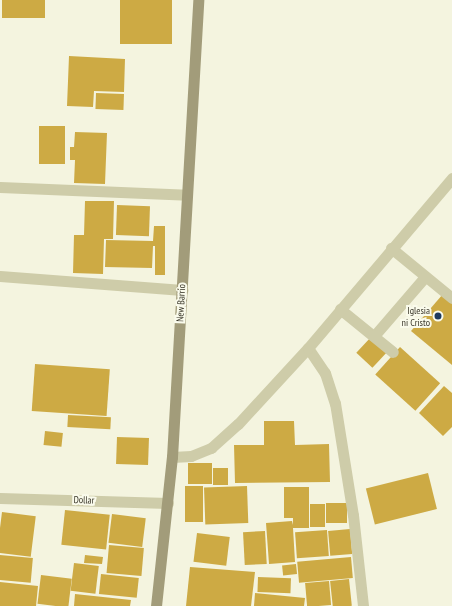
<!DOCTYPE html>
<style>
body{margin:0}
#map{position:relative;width:452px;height:606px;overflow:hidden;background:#f4f4df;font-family:"PT Sans Narrow",sans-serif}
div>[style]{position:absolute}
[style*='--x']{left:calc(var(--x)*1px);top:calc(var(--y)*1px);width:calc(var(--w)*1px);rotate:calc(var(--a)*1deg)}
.building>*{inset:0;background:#cdaa44;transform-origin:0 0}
.service>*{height:11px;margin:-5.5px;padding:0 5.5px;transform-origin:5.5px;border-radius:5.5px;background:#cecca9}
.minor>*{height:11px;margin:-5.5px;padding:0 5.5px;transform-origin:5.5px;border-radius:5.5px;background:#cecca9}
.secondary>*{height:11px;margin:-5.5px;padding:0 5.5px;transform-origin:5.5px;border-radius:5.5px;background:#a29c7a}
.dots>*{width:11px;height:11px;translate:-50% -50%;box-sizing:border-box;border:2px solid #fafbec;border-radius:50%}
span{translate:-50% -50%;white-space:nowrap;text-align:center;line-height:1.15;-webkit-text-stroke:4px #fafbec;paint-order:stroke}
.street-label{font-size:10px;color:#3a372a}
.poi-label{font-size:10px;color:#3a372a}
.right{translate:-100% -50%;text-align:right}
</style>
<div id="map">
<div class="building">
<div style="left:2px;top:0;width:43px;height:18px"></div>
<div style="left:120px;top:0;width:52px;height:44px"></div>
<div style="clip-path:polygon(69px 56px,125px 59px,124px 92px,94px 91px,93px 107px,67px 106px)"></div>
<div style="left:96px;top:93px;width:28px;height:16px;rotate:2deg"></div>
<div style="left:39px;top:126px;width:26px;height:38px"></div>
<div style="clip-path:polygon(75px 132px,107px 133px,105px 184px,74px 183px,75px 160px,70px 160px,70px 147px,74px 147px)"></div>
<div style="clip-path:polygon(85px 201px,114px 201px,113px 239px,104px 239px,103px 274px,73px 273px,74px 235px,84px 235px)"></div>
<div style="left:117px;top:205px;width:33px;height:30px;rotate:2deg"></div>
<div style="clip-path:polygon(154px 226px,165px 226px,165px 246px,153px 246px,152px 268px,105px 267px,106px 240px,153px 241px)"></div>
<div style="left:155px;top:246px;width:10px;height:29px"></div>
<div style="clip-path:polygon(443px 294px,452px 302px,452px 365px,411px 331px)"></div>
<div style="left:372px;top:336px;width:22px;height:23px;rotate:43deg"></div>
<div style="left:400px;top:347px;width:54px;height:37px;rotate:42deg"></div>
<div style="left:35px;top:364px;width:75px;height:47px;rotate:4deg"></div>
<div style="clip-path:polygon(444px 386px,452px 393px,452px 427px,443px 436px,419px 413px)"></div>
<div style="left:68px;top:415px;width:43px;height:12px;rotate:3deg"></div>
<div style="clip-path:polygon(264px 421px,294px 421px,295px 445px,329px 444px,330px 482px,235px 483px,234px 445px,264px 445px)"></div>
<div style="left:45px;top:431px;width:18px;height:14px;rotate:6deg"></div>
<div style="left:117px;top:437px;width:32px;height:27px;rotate:2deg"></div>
<div style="left:188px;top:463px;width:24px;height:21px"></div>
<div style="left:213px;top:468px;width:15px;height:17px"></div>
<div style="left:428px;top:473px;width:37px;height:64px;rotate:76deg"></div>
<div style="left:185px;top:486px;width:18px;height:36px"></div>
<div style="left:247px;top:486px;width:37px;height:43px;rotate:88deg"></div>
<div style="clip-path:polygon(284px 487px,309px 487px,309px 528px,293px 528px,295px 562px,269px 564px,266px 523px,292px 521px,293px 525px,293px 518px,284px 518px)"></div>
<div style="left:326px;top:503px;width:21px;height:20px"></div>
<div style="left:325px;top:504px;width:23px;height:15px;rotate:90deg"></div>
<div style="left:65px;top:510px;width:45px;height:35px;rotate:6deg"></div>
<div style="left:2px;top:512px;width:34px;height:41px;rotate:7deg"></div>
<div style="left:112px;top:514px;width:34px;height:29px;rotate:7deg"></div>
<div style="left:350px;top:529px;width:25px;height:22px;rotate:85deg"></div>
<div style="left:327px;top:530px;width:26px;height:32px;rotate:86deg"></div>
<div style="left:265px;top:531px;width:33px;height:22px;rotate:87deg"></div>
<div style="left:197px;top:533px;width:33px;height:29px;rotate:7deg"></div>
<div style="left:109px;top:545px;width:35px;height:28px;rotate:5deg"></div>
<div style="left:0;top:555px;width:33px;height:25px;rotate:5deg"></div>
<div style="clip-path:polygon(85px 555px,103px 557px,102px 564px,84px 563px)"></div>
<div style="left:351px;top:557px;width:21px;height:54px;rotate:85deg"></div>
<div style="left:74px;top:563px;width:25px;height:28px;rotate:7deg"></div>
<div style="left:296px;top:564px;width:10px;height:14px;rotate:84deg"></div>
<div style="clip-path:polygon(190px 567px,255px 572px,251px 606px,186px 606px)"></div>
<div style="left:101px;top:574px;width:38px;height:20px;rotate:6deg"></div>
<div style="left:41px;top:575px;width:31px;height:29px;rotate:7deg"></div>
<div style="left:258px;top:577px;width:33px;height:15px;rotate:2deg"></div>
<div style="left:349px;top:579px;width:27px;height:19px;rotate:84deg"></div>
<div style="left:329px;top:581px;width:24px;height:24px;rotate:85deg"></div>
<div style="clip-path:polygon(0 582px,38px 586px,36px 606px,0 606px)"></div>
<div style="clip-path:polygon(255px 593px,305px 598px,304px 606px,254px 606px)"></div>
<div style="clip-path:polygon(75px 594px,131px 600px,130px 606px,74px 606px)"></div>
</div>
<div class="service">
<div style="--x:0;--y:187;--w:187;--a:2.4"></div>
<div style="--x:391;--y:248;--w:79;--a:39.3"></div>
<div style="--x:0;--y:276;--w:183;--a:4.4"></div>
<div style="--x:340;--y:309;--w:68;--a:39.1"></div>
<div style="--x:374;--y:336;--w:78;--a:-49.2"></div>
</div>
<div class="minor">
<div style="--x:308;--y:348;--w:30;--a:56"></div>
<div style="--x:325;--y:373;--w:32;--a:72"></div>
<div style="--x:335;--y:403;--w:113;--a:80.9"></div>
<div style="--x:353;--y:515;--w:92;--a:83.7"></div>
<div style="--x:172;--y:457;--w:19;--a:-3"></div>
<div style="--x:191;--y:456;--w:22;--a:-22"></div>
<div style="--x:211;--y:448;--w:36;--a:-42"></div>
<div style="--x:238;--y:424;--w:103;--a:-47.4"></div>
<div style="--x:308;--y:348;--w:223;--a:-49.7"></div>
<div style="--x:0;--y:498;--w:168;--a:1.7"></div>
</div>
<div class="secondary">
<div style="--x:156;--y:606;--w:150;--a:-83.9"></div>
<div style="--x:172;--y:457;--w:458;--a:-86.7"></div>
</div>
<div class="dots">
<div style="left:438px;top:316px;background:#1c395f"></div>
</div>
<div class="street-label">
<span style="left:181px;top:303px;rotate:-87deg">New Barrio</span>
<span style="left:84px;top:500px;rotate:2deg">Dollar</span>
</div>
<div class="poi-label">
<span class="right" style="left:430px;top:316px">Iglesia<br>ni Cristo</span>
</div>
</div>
